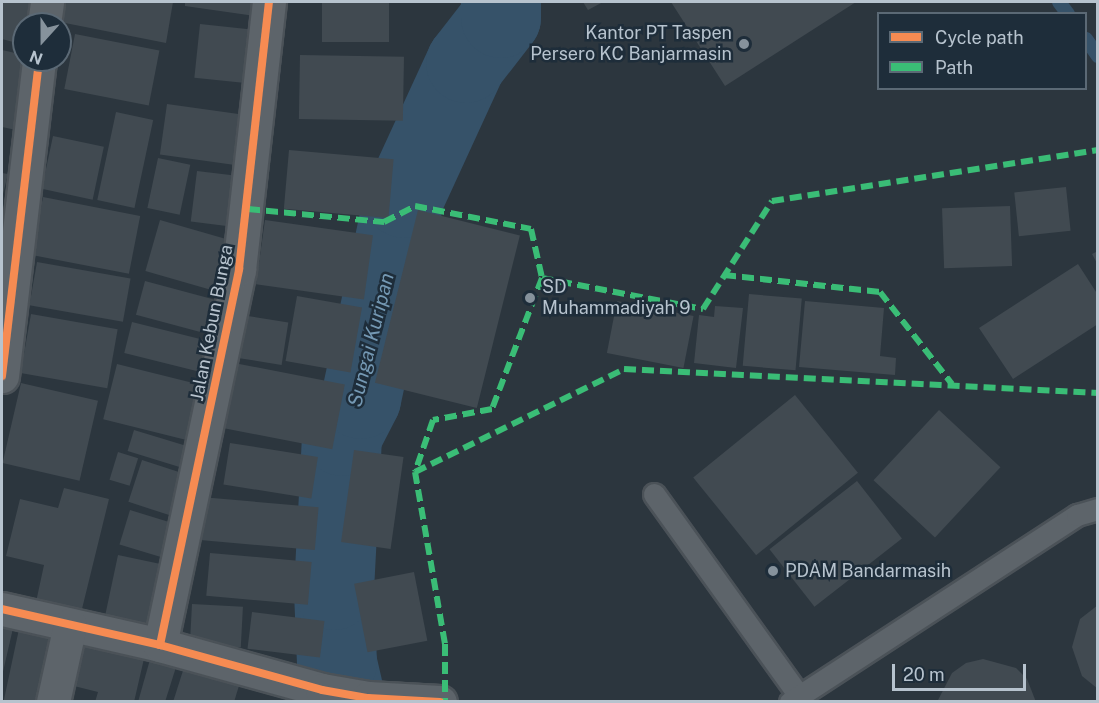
<!DOCTYPE html>
<style>
body{margin:0}
#map{position:relative;width:1099px;height:703px;overflow:hidden;background:#2c363e;font-family:"Public Sans",sans-serif}
div>[style]{position:absolute}
[style*='--x']{left:calc(var(--x)*1px);top:calc(var(--y)*1px);width:calc(var(--w)*1px);rotate:calc(var(--a)*1deg)}
.stream>*{height:14px;margin:-7px;padding:0 7px;transform-origin:7px;border-radius:7px;background:#365269}
.river>*{height:80px;margin:-40px;padding:0 40px;transform-origin:40px;border-radius:40px;background:#365269}
.building>*{inset:0;background:#414a51;transform-origin:0 0}
.roads{filter:drop-shadow(2px 0 #4b5258) drop-shadow(-2px 0 #4b5258) drop-shadow(0 2px #4b5258) drop-shadow(0 -2px #4b5258)}
.service>*{height:21px;margin:-10.5px;padding:0 10.5px;transform-origin:10.5px;border-radius:10.5px;background:#5d646a}
.minor>*{height:33px;margin:-16.5px;padding:0 16.5px;transform-origin:16.5px;border-radius:16.5px;background:#5d646a}
.quiet>*{height:6px;margin-top:-3px;transform-origin:0;background:repeating-linear-gradient(90deg,#3abd76 0 12px,transparent 0 18px)}
.cycleway>*{height:8px;margin:-4px;padding:0 4px;transform-origin:4px;border-radius:4px;background:#f68b52}
.dots>*{width:16px;height:16px;translate:-50% -50%;box-sizing:border-box;border:3px solid #1e2d3a;border-radius:50%}
span{translate:-50% -50%;white-space:nowrap;text-align:center;line-height:1.15;-webkit-text-stroke:5px #1e2d3a;paint-order:stroke}
.poi-label{font-size:18px;color:#b7c3ce}
.right{translate:-100% -50%;text-align:right}
.left{translate:0 -50%;text-align:left}
.street-label{font-size:18px;color:#b7c3ce}
.water-label{font-size:20px;color:#7498b3;font-style:italic}
.frame{position:absolute;inset:0;border:3px solid #b7c3ce;pointer-events:none}
.legend{position:absolute;left:877px;top:12px;width:210px;height:78px;box-sizing:border-box;background:#1e2d3a;border:2px solid #5b6975;margin:0;padding:8px 10px;list-style:none;font-size:18px;color:#b7c3ce}
.legend li{display:flex;align-items:center;gap:12px;height:30px}
.legend b{width:30px;border:2px solid #5b6975}
.north{position:absolute;left:12px;top:12px;width:60px;height:60px;box-sizing:border-box;background:#1e2d3a;border:2px solid #5b6975;border-radius:50%;rotate:201deg;font-size:16px;font-weight:700;line-height:24px;text-align:center;color:#b7c3ce}
.north::after{content:'';display:block;margin:auto;width:21px;height:27px;background:#86929c;clip-path:polygon(50% 0,100% 100%,50% 72%,0 100%)}
.scale{position:absolute;left:892px;top:664px;width:134px;height:27px;box-sizing:border-box;border:3px solid #b7c3ce;border-top:0;padding-left:8px;font-size:18px;line-height:21px;white-space:nowrap;color:#b7c3ce;-webkit-text-stroke:4px #1e2d3a;paint-order:stroke}
</style>
<div id="map">
<div class="stream">
<div style="--x:1059;--y:2;--w:15;--a:53"></div>
<div style="--x:1086;--y:39;--w:21;--a:55"></div>
</div>
<div class="river">
<div style="--x:346;--y:702;--w:40;--a:-103"></div>
<div style="--x:337;--y:663;--w:73;--a:-92.4"></div>
<div style="--x:334;--y:590;--w:154;--a:-87"></div>
<div style="--x:342;--y:436;--w:42;--a:-62.8"></div>
<div style="--x:361;--y:399;--w:206;--a:-77.9"></div>
<div style="--x:404;--y:198;--w:149;--a:-65.3"></div>
<div style="--x:466;--y:63;--w:57;--a:-52.1"></div>
<div style="--x:501;--y:18;--w:16;--a:-90"></div>
</div>
<div class="building">
<div style="clip-path:polygon(2px 2px,43px 2px,37px 24px,24px 24px,24px 45px,2px 39px)"></div>
<div style="clip-path:polygon(64px 2px,173px 2px,166px 43px,60px 22px)"></div>
<div style="clip-path:polygon(185px 2px,257px 2px,255px 16px,185px 6px)"></div>
<div style="left:322px;top:2px;width:67px;height:40px"></div>
<div style="clip-path:polygon(583px 2px,603px 2px,588px 10px)"></div>
<div style="clip-path:polygon(671px 2px,856px 2px,725px 86px)"></div>
<div style="left:200px;top:24px;width:61px;height:54px;rotate:6deg"></div>
<div style="left:75px;top:34px;width:86px;height:56px;rotate:11deg"></div>
<div style="clip-path:polygon(2px 50px,24px 55px,21px 131px,2px 127px)"></div>
<div style="left:300px;top:55px;width:104px;height:64px;rotate:1deg"></div>
<div style="left:167px;top:104px;width:83px;height:51px;rotate:8deg"></div>
<div style="left:116px;top:112px;width:38px;height:90px;rotate:12deg"></div>
<div style="left:53px;top:136px;width:52px;height:54px;rotate:12deg"></div>
<div style="left:289px;top:150px;width:105px;height:59px;rotate:5deg"></div>
<div style="left:158px;top:158px;width:33px;height:51px;rotate:12deg"></div>
<div style="left:197px;top:171px;width:42px;height:51px;rotate:7deg"></div>
<div style="clip-path:polygon(2px 173px,8px 174px,2px 198px)"></div>
<div style="left:1066px;top:187px;width:44px;height:52px;rotate:84deg"></div>
<div style="left:43px;top:197px;width:99px;height:59px;rotate:11deg"></div>
<div style="left:1010px;top:206px;width:60px;height:68px;rotate:88deg"></div>
<div style="left:418px;top:210px;width:105px;height:178px;rotate:14deg"></div>
<div style="left:160px;top:220px;width:85px;height:53px;rotate:16deg"></div>
<div style="left:265px;top:220px;width:109px;height:65px;rotate:8deg"></div>
<div style="clip-path:polygon(1098px 251px,1098px 265px,1092px 254px)"></div>
<div style="left:37px;top:262px;width:95px;height:44px;rotate:10deg"></div>
<div style="clip-path:polygon(1078px 264px,1098px 295px,1098px 324px,1013px 379px,979px 328px)"></div>
<div style="left:145px;top:281px;width:84px;height:35px;rotate:15deg"></div>
<div style="left:749px;top:294px;width:53px;height:72px;rotate:5deg"></div>
<div style="left:297px;top:296px;width:66px;height:66px;rotate:10deg"></div>
<div style="left:617px;top:301px;width:78px;height:53px;rotate:11deg"></div>
<div style="clip-path:polygon(805px 301px,884px 308px,880px 356px,896px 358px,895px 375px,799px 367px)"></div>
<div style="clip-path:polygon(715px 306px,743px 308px,736px 368px,694px 363px,699px 315px,714px 317px)"></div>
<div style="left:31px;top:314px;width:88px;height:60px;rotate:10deg"></div>
<div style="left:235px;top:314px;width:54px;height:43px;rotate:9deg"></div>
<div style="left:132px;top:322px;width:92px;height:32px;rotate:14deg"></div>
<div style="left:229px;top:362px;width:118px;height:66px;rotate:11deg"></div>
<div style="left:117px;top:364px;width:93px;height:57px;rotate:14deg"></div>
<div style="left:21px;top:383px;width:79px;height:82px;rotate:13deg"></div>
<div style="left:795px;top:395px;width:100px;height:131px;rotate:51deg"></div>
<div style="left:939px;top:410px;width:84px;height:96px;rotate:43deg"></div>
<div style="left:134px;top:430px;width:56px;height:22px;rotate:17deg"></div>
<div style="left:230px;top:443px;width:89px;height:42px;rotate:9deg"></div>
<div style="left:354px;top:450px;width:50px;height:93px;rotate:8deg"></div>
<div style="left:118px;top:452px;width:21px;height:29px;rotate:17deg"></div>
<div style="left:142px;top:460px;width:51px;height:44px;rotate:18deg"></div>
<div style="left:857px;top:481px;width:73px;height:111px;rotate:52deg"></div>
<div style="clip-path:polygon(64px 488px,109px 499px,81px 613px,36px 602px,44px 565px,6px 556px,20px 499px,58px 508px)"></div>
<div style="left:201px;top:497px;width:118px;height:43px;rotate:5deg"></div>
<div style="left:130px;top:510px;width:51px;height:36px;rotate:17deg"></div>
<div style="left:210px;top:553px;width:102px;height:43px;rotate:5deg"></div>
<div style="left:118px;top:555px;width:52px;height:73px;rotate:12deg"></div>
<div style="left:414px;top:572px;width:70px;height:61px;rotate:79deg"></div>
<div style="left:192px;top:604px;width:51px;height:41px;rotate:3deg"></div>
<div style="clip-path:polygon(1098px 605px,1098px 689px,1082px 676px,1072px 647px,1080px 619px)"></div>
<div style="left:252px;top:612px;width:73px;height:37px;rotate:7deg"></div>
<div style="clip-path:polygon(2px 622px,14px 624px,2px 676px)"></div>
<div style="left:19px;top:629px;width:44px;height:75px;rotate:12deg"></div>
<div style="clip-path:polygon(76px 632px,146px 650px,134px 702px,95px 702px,98px 692px,62px 683px)"></div>
<div style="clip-path:polygon(151px 656px,177px 664px,165px 702px,138px 702px)"></div>
<div style="clip-path:polygon(187px 658px,242px 676px,234px 702px,173px 702px)"></div>
<div style="clip-path:polygon(983px 659px,1016px 668px,1027px 679px,1036px 702px,937px 702px,952px 673px,966px 663px)"></div>
</div>
<div class="roads">
<div class="service">
<div style="--x:654;--y:494;--w:249;--a:54.3"></div>
<div style="--x:790;--y:702;--w:343;--a:-33.1"></div>
<div style="--x:1077;--y:515;--w:22;--a:-16"></div>
</div>
<div class="minor">
<div style="--x:44;--y:24;--w:22;--a:-82"></div>
<div style="--x:2;--y:376;--w:318;--a:-83.3"></div>
<div style="--x:2;--y:609;--w:162;--a:12.8"></div>
<div style="--x:160;--y:645;--w:168;--a:15.5"></div>
<div style="--x:322;--y:690;--w:47;--a:9.9"></div>
<div style="--x:368;--y:698;--w:72;--a:3.2"></div>
<div style="--x:160;--y:645;--w:384;--a:-78.1"></div>
<div style="--x:239;--y:269;--w:269;--a:-83.6"></div>
<div style="--x:53;--y:702;--w:79;--a:-77.6"></div>
</div>
</div>
<div class="quiet">
<div style="--x:248;--y:209;--w:137;--a:5.5"></div>
<div style="--x:384;--y:222;--w:35;--a:-27"></div>
<div style="--x:415;--y:206;--w:118;--a:11.2"></div>
<div style="--x:531;--y:229;--w:50;--a:77.3"></div>
<div style="--x:542;--y:278;--w:140;--a:110.9"></div>
<div style="--x:492;--y:409;--w:60;--a:169.4"></div>
<div style="--x:433;--y:420;--w:55;--a:109.1"></div>
<div style="--x:415;--y:472;--w:175;--a:80.1"></div>
<div style="--x:445;--y:644;--w:58;--a:90"></div>
<div style="--x:724;--y:275;--w:157;--a:6.2"></div>
<div style="--x:880;--y:292;--w:117;--a:52"></div>
<div style="--x:542;--y:278;--w:164;--a:10.9"></div>
<div style="--x:703;--y:309;--w:128;--a:-57.4"></div>
<div style="--x:772;--y:201;--w:330;--a:-8.9"></div>
<div style="--x:415;--y:472;--w:233;--a:-26.2"></div>
<div style="--x:624;--y:369;--w:475;--a:2.9"></div>
</div>
<div class="cycleway">
<div style="--x:2;--y:376;--w:318;--a:-83.3"></div>
<div style="--x:2;--y:609;--w:162;--a:12.8"></div>
<div style="--x:160;--y:645;--w:168;--a:15.5"></div>
<div style="--x:322;--y:690;--w:47;--a:9.9"></div>
<div style="--x:368;--y:698;--w:72;--a:3.2"></div>
<div style="--x:160;--y:645;--w:384;--a:-78.1"></div>
<div style="--x:239;--y:269;--w:269;--a:-83.6"></div>
</div>
<div class="dots">
<div style="left:744px;top:44px;background:#86929c"></div>
<div style="left:530px;top:298px;background:#86929c"></div>
<div style="left:773px;top:571px;background:#86929c"></div>
</div>
<div class="poi-label">
<span class="right" style="left:732px;top:44px">Kantor PT Taspen<br>Persero KC Banjarmasin</span>
<span class="left" style="left:542px;top:298px">SD<br>Muhammadiyah 9</span>
<span class="left" style="left:785px;top:571px">PDAM Bandarmasih</span>
</div>
<div class="street-label">
<span style="left:212px;top:323px;rotate:-79deg">Jalan Kebun Bunga</span>
</div>
<div class="water-label">
<span style="left:371px;top:340px;rotate:-76deg">Sungai Kuripan</span>
</div>
<div class="frame"></div>
<ul class="legend">
<li><b style="height:8px;background:#f68b52"></b>Cycle path</li>
<li><b style="height:8px;background:#3abd76"></b>Path</li>
</ul>
<div class="north">N</div>
<div class="scale">20 m</div>
</div>
